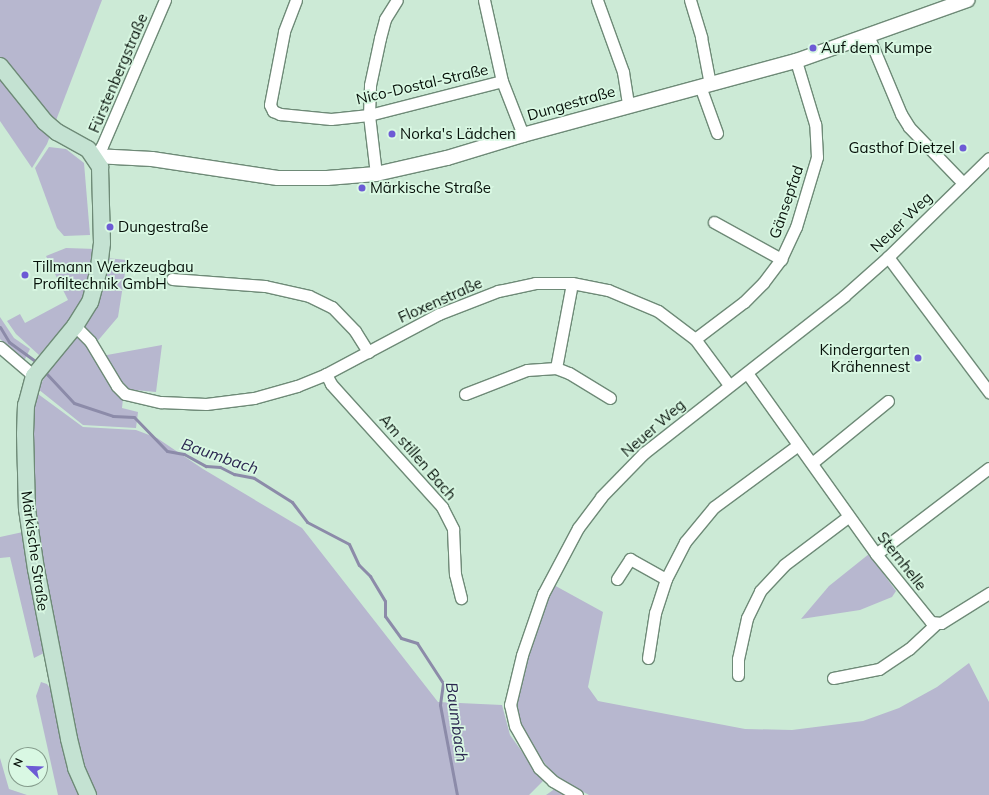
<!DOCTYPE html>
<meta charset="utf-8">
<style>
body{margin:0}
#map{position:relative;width:989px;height:795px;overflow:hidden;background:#ccead6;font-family:Mulish,sans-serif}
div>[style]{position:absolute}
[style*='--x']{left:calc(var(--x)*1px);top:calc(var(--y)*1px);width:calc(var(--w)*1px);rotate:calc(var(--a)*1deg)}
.green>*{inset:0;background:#b7b7cf}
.stream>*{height:3px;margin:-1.5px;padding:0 1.5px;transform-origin:1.5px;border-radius:1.5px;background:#8c8ba9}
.roads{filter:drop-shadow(1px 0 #6e8a77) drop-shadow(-1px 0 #6e8a77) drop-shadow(0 1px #6e8a77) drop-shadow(0 -1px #6e8a77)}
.minor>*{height:11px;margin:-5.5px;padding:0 5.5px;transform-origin:5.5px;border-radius:5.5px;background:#fff}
.tertiary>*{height:14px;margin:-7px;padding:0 7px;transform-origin:7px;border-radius:7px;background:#fff}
.secondary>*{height:16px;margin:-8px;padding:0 8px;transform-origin:8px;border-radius:8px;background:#c4e2d2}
.dots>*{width:11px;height:11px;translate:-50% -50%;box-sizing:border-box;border:2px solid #d9f8e3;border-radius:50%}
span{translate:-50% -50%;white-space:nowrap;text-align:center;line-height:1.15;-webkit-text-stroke:3.5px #d9f8e3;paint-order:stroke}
.poi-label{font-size:15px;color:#07110a}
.left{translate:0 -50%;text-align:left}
.right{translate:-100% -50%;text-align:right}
.street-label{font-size:15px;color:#07110a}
.water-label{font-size:16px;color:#2b2750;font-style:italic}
.north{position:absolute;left:8px;top:747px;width:40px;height:40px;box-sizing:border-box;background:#d9f8e3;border:1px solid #859c8c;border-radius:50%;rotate:293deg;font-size:11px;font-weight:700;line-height:16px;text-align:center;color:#07110a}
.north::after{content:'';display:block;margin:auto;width:14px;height:18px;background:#6d5bd5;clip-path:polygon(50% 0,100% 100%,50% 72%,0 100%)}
</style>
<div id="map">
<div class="green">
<div style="clip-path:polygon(0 0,102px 0,47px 144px,32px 168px,0 121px)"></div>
<div style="clip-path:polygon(49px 147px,66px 149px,84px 163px,90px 235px,64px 236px,57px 228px,35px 168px)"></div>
<div style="clip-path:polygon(66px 248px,96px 249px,92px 272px,83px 299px,71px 318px,39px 355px,16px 334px,7px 321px,20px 314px,25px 323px,68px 300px,46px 256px)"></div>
<div style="clip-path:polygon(106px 258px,127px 260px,118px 317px,90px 350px,96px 357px,162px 345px,156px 392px,124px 389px,122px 408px,138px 412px,136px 428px,83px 425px,38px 389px,50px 368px,85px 323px,101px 295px)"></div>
<div style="clip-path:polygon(0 317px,14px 338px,30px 349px,25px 359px,22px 360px,0 339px)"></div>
<div style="clip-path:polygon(34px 391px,83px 427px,136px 430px,157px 438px,203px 469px,302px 528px,438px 702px,502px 705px,510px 735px,543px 781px,529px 795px,97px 795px,81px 766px,32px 508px,30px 451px)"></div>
<div style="clip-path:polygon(23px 532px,44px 653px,34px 658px,10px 557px,0 558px,0 537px)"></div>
<div style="clip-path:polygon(869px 554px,896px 591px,892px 597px,860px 610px,801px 619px,829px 586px)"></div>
<div style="clip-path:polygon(552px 584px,603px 612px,588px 687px,598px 701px,745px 729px,792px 730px,863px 721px,899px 708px,937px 687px,969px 663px,989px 702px,989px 795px,589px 795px,554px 776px,528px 740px,517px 718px,513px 702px)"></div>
<div style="clip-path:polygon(41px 682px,47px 684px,52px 691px,80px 795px,58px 795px,36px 696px)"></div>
<div style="clip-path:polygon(0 758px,9px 789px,27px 795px,0 795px)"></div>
<div style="clip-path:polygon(556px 788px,568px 795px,546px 795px)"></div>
</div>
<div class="stream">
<div style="--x:0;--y:327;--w:17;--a:59"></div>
<div style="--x:9;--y:342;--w:31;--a:36"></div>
<div style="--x:45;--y:372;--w:42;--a:46.9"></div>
<div style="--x:74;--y:403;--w:41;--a:18.4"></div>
<div style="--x:113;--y:416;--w:21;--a:3"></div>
<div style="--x:134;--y:417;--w:47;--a:45.9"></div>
<div style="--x:167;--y:451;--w:17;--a:10"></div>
<div style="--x:184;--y:454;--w:25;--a:29"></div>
<div style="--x:206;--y:466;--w:14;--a:4"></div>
<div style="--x:220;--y:467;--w:16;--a:27"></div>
<div style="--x:234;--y:474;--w:20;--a:11"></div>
<div style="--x:254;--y:478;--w:45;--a:32.3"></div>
<div style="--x:292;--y:502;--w:25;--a:53"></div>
<div style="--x:307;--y:522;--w:47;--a:27.6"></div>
<div style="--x:349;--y:544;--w:23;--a:65"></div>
<div style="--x:359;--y:565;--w:16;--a:45"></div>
<div style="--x:370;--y:576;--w:29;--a:59"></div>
<div style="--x:385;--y:601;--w:15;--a:90"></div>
<div style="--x:385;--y:616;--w:27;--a:54"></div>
<div style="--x:401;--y:638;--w:17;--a:17"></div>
<div style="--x:417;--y:643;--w:48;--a:57"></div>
<div style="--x:443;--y:683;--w:22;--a:98"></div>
<div style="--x:440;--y:705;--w:92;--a:79.3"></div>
</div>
<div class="roads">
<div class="minor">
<div style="--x:296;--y:0;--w:34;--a:111"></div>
<div style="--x:284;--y:32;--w:74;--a:100.9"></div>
<div style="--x:270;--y:105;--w:7;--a:63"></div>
<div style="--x:273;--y:111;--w:8;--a:23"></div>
<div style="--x:280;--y:114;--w:51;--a:5.6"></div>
<div style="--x:331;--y:119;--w:38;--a:-6"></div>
<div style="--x:369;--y:115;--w:137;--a:-14.3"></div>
<div style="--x:484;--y:0;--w:83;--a:77.5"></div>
<div style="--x:502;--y:81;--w:58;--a:68.7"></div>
<div style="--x:597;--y:0;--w:77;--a:70.1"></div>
<div style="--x:623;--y:72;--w:33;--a:81"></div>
<div style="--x:690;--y:0;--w:39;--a:73"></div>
<div style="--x:701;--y:37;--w:48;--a:79.2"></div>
<div style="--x:868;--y:35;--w:86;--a:67.3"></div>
<div style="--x:901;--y:114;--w:15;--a:58"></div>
<div style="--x:909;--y:127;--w:78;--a:46"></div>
<div style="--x:700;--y:86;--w:50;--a:70.1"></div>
<div style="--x:95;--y:156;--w:12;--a:-55"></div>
<div style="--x:102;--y:146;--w:159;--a:-66.7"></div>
<div style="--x:376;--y:174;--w:59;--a:-96.8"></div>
<div style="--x:369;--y:115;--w:30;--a:-88"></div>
<div style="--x:370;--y:85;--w:48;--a:-78"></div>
<div style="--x:380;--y:38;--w:20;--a:-75"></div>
<div style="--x:385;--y:19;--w:22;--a:-58"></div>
<div style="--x:714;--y:222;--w:77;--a:28.9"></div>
<div style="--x:888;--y:257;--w:169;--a:53.2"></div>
<div style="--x:172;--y:279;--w:93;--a:4.3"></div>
<div style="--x:265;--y:286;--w:45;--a:12.8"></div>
<div style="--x:309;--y:296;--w:25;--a:26"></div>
<div style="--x:332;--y:307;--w:33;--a:46"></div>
<div style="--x:355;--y:331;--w:25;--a:58"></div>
<div style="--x:75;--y:326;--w:21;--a:45"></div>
<div style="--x:90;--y:341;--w:52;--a:59"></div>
<div style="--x:117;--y:386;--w:11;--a:45"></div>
<div style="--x:125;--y:394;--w:37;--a:13"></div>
<div style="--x:161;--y:402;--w:45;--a:2.5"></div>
<div style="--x:206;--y:404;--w:48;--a:-7.1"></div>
<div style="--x:254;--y:398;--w:45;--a:-15.6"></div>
<div style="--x:297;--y:386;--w:31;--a:-22"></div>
<div style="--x:326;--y:374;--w:128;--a:-28"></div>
<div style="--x:439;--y:314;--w:63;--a:-21.3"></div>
<div style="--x:498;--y:291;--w:38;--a:-12"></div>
<div style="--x:535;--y:283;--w:37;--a:0"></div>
<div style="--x:572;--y:283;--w:37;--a:11"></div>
<div style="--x:608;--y:290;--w:54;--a:22.8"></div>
<div style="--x:658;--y:311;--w:46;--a:37.1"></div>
<div style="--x:695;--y:339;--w:57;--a:53.5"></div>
<div style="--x:695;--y:339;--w:61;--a:-37.1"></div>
<div style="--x:744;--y:302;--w:27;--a:-45"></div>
<div style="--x:763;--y:283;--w:30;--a:-53"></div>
<div style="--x:781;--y:259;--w:35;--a:-65"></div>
<div style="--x:796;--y:227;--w:73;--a:-73.3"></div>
<div style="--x:817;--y:157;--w:33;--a:-93"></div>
<div style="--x:815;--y:124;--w:66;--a:-106.8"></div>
<div style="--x:0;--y:347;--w:45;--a:40.5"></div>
<div style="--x:556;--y:368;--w:86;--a:-79.3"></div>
<div style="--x:747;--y:373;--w:222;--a:54.5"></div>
<div style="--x:876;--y:554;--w:87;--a:51"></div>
<div style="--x:931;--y:622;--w:10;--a:6"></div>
<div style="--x:941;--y:623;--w:57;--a:-32"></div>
<div style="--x:326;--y:374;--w:11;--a:63"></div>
<div style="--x:331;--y:384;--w:166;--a:47.9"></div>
<div style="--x:442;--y:507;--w:25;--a:63"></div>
<div style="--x:453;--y:529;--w:45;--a:87.5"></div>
<div style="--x:455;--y:574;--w:25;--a:76"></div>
<div style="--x:465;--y:394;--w:66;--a:-21.2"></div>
<div style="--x:527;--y:370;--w:29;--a:-4"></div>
<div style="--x:556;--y:368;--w:14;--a:21"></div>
<div style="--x:569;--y:373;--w:48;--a:31.4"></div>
<div style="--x:812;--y:463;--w:98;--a:-39.2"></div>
<div style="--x:876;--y:554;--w:142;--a:-37.3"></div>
<div style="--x:617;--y:579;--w:24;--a:-57"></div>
<div style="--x:630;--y:559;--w:41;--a:29.1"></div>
<div style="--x:648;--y:658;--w:46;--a:-81.2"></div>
<div style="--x:655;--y:613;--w:36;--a:-72"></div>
<div style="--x:666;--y:579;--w:42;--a:-62.8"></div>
<div style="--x:685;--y:542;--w:45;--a:-50.4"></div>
<div style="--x:714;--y:507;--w:104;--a:-36.4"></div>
<div style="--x:738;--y:675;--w:16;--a:-90"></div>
<div style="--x:738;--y:659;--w:42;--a:-77.6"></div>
<div style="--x:747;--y:618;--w:30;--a:-64"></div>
<div style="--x:760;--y:591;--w:35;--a:-47"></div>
<div style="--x:784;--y:565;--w:81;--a:-37"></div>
<div style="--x:833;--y:678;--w:47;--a:-11.1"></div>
<div style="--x:879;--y:669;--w:36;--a:-34"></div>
<div style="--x:909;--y:649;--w:37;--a:-43"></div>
<div style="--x:577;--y:795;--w:28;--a:-150"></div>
<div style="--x:553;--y:781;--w:19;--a:-137"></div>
<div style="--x:539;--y:768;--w:48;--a:-119.7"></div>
<div style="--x:515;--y:726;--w:22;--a:-103"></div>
<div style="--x:510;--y:705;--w:51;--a:-76.5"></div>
<div style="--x:522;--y:655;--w:65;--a:-71"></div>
<div style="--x:543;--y:594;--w:75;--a:-62.1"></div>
<div style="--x:578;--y:528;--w:39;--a:-53"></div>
<div style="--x:601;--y:497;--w:62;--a:-45.7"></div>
<div style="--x:644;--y:453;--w:254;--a:-38.1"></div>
<div style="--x:844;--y:296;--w:59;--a:-41.6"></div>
<div style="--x:888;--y:257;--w:141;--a:-44.4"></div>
</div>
<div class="tertiary">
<div style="--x:95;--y:156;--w:57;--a:3"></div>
<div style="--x:152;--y:159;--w:127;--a:8.6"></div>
<div style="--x:278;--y:178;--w:49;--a:0"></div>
<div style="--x:327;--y:178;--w:49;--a:-4.7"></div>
<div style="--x:376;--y:174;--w:73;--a:-12.7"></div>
<div style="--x:447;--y:158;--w:79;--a:-16.8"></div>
<div style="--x:523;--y:135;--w:283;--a:-15.2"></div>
<div style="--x:796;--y:61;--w:182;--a:-19.6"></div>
</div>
<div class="secondary">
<div style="--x:0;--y:66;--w:72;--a:51.2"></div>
<div style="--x:45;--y:122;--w:16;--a:40"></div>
<div style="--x:57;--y:132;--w:35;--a:29"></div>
<div style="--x:88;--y:149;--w:22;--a:56"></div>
<div style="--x:100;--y:167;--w:76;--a:88.5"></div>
<div style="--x:102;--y:243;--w:26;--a:97"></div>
<div style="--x:99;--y:269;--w:34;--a:105"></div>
<div style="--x:90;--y:302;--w:28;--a:122"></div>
<div style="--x:75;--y:326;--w:65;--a:129.4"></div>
<div style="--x:34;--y:376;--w:30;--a:105"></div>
<div style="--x:26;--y:405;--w:29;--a:92"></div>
<div style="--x:25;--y:434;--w:75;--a:88.5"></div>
<div style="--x:27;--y:509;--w:61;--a:81.5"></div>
<div style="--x:36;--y:569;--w:173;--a:79"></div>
<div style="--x:69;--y:739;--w:30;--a:76"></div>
<div style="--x:76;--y:768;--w:30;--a:66"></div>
</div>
</div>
<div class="dots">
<div style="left:813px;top:48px;background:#6d5bd5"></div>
<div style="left:392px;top:134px;background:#6d5bd5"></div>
<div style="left:963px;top:148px;background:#6d5bd5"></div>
<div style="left:362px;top:188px;background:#6d5bd5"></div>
<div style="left:110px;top:227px;background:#6d5bd5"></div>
<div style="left:25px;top:275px;background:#6d5bd5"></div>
<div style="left:918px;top:358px;background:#6d5bd5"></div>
</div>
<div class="poi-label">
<span class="left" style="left:821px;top:48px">Auf dem Kumpe</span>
<span class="left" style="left:400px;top:134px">Norka's Lädchen</span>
<span class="right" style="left:955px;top:148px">Gasthof Dietzel</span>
<span class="left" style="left:370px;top:188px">Märkische Straße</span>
<span class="left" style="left:118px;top:227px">Dungestraße</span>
<span class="left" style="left:33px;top:275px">Tillmann Werkzeugbau<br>Profiltechnik GmbH</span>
<span class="right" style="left:910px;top:358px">Kindergarten<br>Krähennest</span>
</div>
<div class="street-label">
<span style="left:118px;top:73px;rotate:-67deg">Fürstenbergstraße</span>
<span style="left:422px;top:84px;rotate:-13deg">Nico-Dostal-Straße</span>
<span style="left:571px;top:103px;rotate:-16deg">Dungestraße</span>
<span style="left:786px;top:202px;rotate:-71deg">Gänsepfad</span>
<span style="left:901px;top:222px;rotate:-44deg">Neuer Weg</span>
<span style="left:440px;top:300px;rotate:-24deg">Floxenstraße</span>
<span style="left:653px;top:428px;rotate:-41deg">Neuer Weg</span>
<span style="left:418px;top:457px;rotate:49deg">Am stillen Bach</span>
<span style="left:35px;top:551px;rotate:82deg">Märkische Straße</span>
<span style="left:902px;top:561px;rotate:52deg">Sternhelle</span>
</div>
<div class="water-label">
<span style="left:220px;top:456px;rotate:19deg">Baumbach</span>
<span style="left:457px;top:722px;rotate:82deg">Baumbach</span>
</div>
<div class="north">N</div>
</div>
